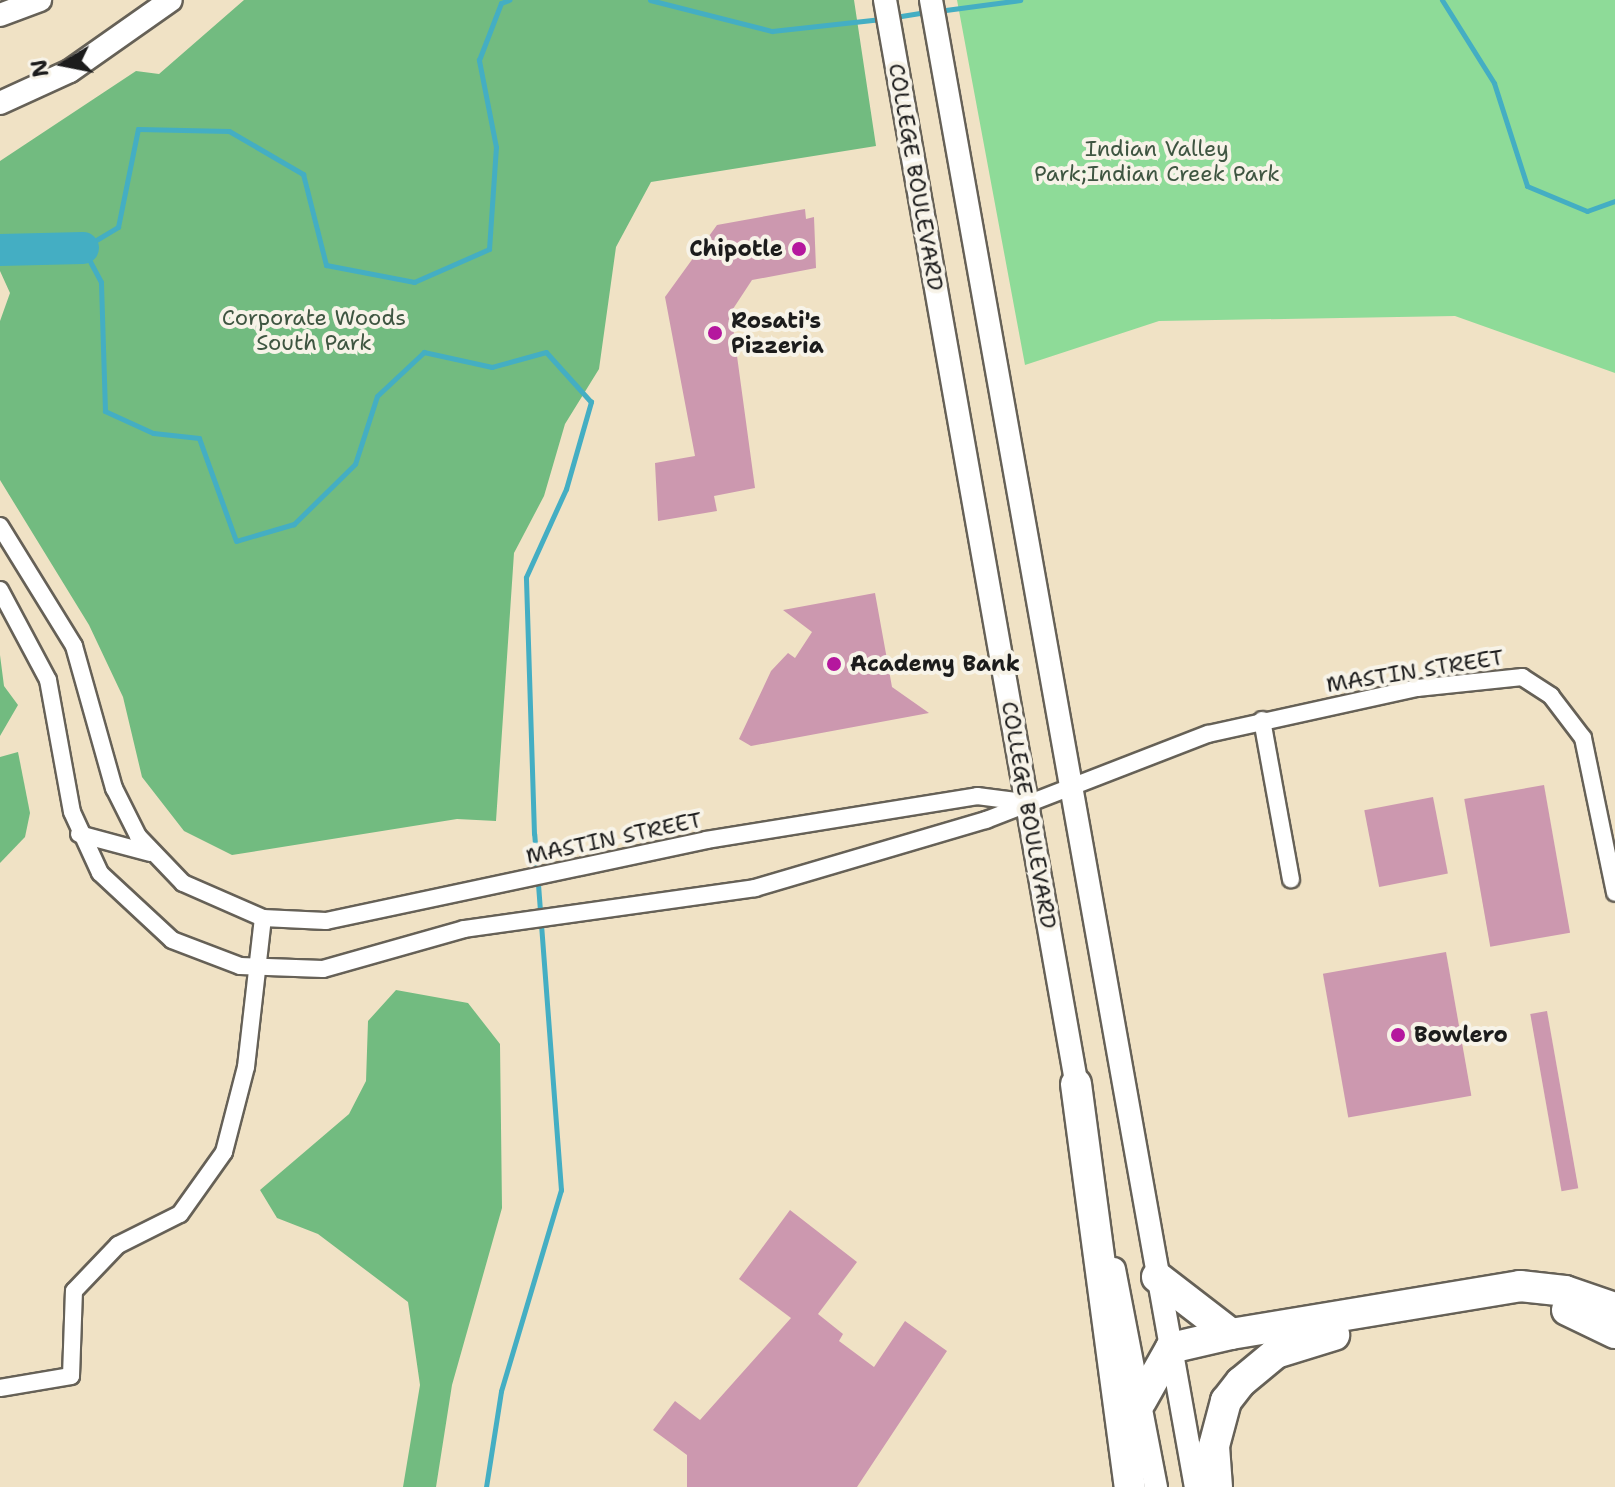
<!DOCTYPE html>
<style>
body{margin:0}
#map{position:relative;width:1615px;height:1487px;overflow:hidden;background:#f0e2c5;font-family:"Shantell Sans",sans-serif}
div>[style]{position:absolute}
[style*='--x']{left:calc(var(--x)*1px);top:calc(var(--y)*1px);width:calc(var(--w)*1px);rotate:calc(var(--a)*1deg)}
.green>*{inset:0;background:#8edb98}
.forest>*{inset:0;background:#72bb80}
.stream>*{height:5px;margin:-2.5px;padding:0 2.5px;transform-origin:2.5px;border-radius:2.5px;background:#44aec3}
.river>*{height:32px;margin:-16px;padding:0 16px;transform-origin:16px;border-radius:16px;background:#44aec3}
.building>*{inset:0;background:#cc98af;transform-origin:0 0}
.roads{filter:drop-shadow(2px 0 #666157) drop-shadow(-2px 0 #666157) drop-shadow(0 2px #666157) drop-shadow(0 -2px #666157)}
.street>*{height:16px;margin:-8px;padding:0 8px;transform-origin:8px;border-radius:8px;background:#fff}
.secondary>*{height:22px;margin:-11px;padding:0 11px;transform-origin:11px;border-radius:11px;background:#fff}
.highway>*{height:30px;margin:-15px;padding:0 15px;transform-origin:15px;border-radius:15px;background:#fff}
.dots>*{width:22px;height:22px;translate:-50% -50%;box-sizing:border-box;border:4px solid #f7f3e8;border-radius:50%}
span{translate:-50% -50%;white-space:nowrap;text-align:center;line-height:1.15;-webkit-text-stroke:8px #f7f3e8;paint-order:stroke}
.park-label{font-size:22px;color:#3e5541}
.street-label{font-size:22px;color:#1c1c1c}
.poi-label{font-size:22px;color:#1c1c1c;font-weight:700}
.right{translate:-100% -50%;text-align:right}
.left{translate:0 -50%;text-align:left}
.north{position:absolute;left:24px;top:24px;width:80px;height:80px;-webkit-text-stroke:6px #f7f3e8;paint-order:stroke;rotate:260deg;font-size:22px;font-weight:700;line-height:32px;text-align:center;color:#1c1c1c}
.north::after{content:'';display:block;margin:auto;width:28px;height:36px;background:#1c1c1c;clip-path:polygon(50% 0,100% 100%,50% 72%,0 100%)}
</style>
<div id="map">
<div class="green">
<div style="clip-path:polygon(957px 0,1615px 0,1615px 373px,1455px 316px,1159px 321px,1025px 365px)"></div>
</div>
<div class="forest">
<div style="clip-path:polygon(244px 0,854px 0,876px 146px,651px 182px,616px 247px,599px 369px,565px 424px,544px 496px,514px 553px,496px 821px,457px 819px,232px 855px,184px 831px,142px 777px,123px 697px,89px 625px,0 480px,0 321px,10px 293px,0 271px,0 161px,136px 71px,159px 74px)"></div>
<div style="clip-path:polygon(0 655px,4px 686px,18px 705px,0 736px)"></div>
<div style="clip-path:polygon(18px 752px,30px 813px,25px 837px,0 863px,0 757px)"></div>
<div style="clip-path:polygon(396px 990px,468px 1003px,500px 1044px,502px 1208px,452px 1385px,436px 1487px,403px 1487px,420px 1385px,408px 1302px,318px 1234px,277px 1218px,260px 1190px,349px 1114px,366px 1081px,368px 1021px)"></div>
</div>
<div class="stream">
<div style="--x:650;--y:0;--w:126;--a:14.3"></div>
<div style="--x:772;--y:31;--w:110;--a:-6.3"></div>
<div style="--x:1442;--y:0;--w:98;--a:57.9"></div>
<div style="--x:1494;--y:83;--w:108;--a:72.2"></div>
<div style="--x:1527;--y:186;--w:65;--a:22.6"></div>
<div style="--x:1587;--y:211;--w:30;--a:-20"></div>
<div style="--x:938;--y:11;--w:83;--a:-7.6"></div>
<div style="--x:895;--y:17;--w:33;--a:-9"></div>
<div style="--x:486;--y:1487;--w:97;--a:-81.1"></div>
<div style="--x:501;--y:1391;--w:210;--a:-73.4"></div>
<div style="--x:561;--y:1190;--w:357;--a:-94.3"></div>
<div style="--x:534;--y:834;--w:257;--a:-91.8"></div>
<div style="--x:526;--y:577;--w:97;--a:-65.6"></div>
<div style="--x:566;--y:489;--w:91;--a:-74"></div>
<div style="--x:591;--y:402;--w:67;--a:-132"></div>
<div style="--x:546;--y:352;--w:56;--a:164.5"></div>
<div style="--x:492;--y:367;--w:70;--a:-167.6"></div>
<div style="--x:424;--y:352;--w:64;--a:136.9"></div>
<div style="--x:377;--y:396;--w:71;--a:107.9"></div>
<div style="--x:355;--y:464;--w:86;--a:135.5"></div>
<div style="--x:294;--y:524;--w:60;--a:163.7"></div>
<div style="--x:236;--y:541;--w:109;--a:-109.8"></div>
<div style="--x:199;--y:438;--w:46;--a:-173.8"></div>
<div style="--x:153;--y:433;--w:53;--a:-155.4"></div>
<div style="--x:105;--y:411;--w:129;--a:-91.8"></div>
<div style="--x:101;--y:282;--w:38;--a:-118"></div>
<div style="--x:83;--y:248;--w:41;--a:-31"></div>
<div style="--x:118;--y:227;--w:100;--a:-78.5"></div>
<div style="--x:138;--y:129;--w:91;--a:1.3"></div>
<div style="--x:229;--y:131;--w:86;--a:30.2"></div>
<div style="--x:303;--y:174;--w:94;--a:75.8"></div>
<div style="--x:326;--y:265;--w:90;--a:10.9"></div>
<div style="--x:414;--y:282;--w:82;--a:-23.7"></div>
<div style="--x:489;--y:249;--w:102;--a:-86.1"></div>
<div style="--x:496;--y:147;--w:89;--a:-101.1"></div>
<div style="--x:479;--y:60;--w:61;--a:-68.9"></div>
<div style="--x:501;--y:3;--w:9;--a:-21"></div>
</div>
<div class="river">
<div style="--x:0;--y:250;--w:83;--a:-1.4"></div>
</div>
<div class="building">
<div style="clip-path:polygon(805px 209px,806px 219px,814px 217px,816px 268px,752px 280px,731px 312px,755px 488px,714px 496px,717px 511px,658px 521px,655px 463px,695px 456px,665px 297px,717px 225px)"></div>
<div style="clip-path:polygon(875px 593px,892px 687px,929px 713px,751px 746px,739px 739px,771px 671px,788px 653px,795px 658px,812px 632px,783px 610px)"></div>
<div style="left:1544px;top:785px;width:150px;height:81px;rotate:80deg"></div>
<div style="left:1433px;top:797px;width:78px;height:70px;rotate:79deg"></div>
<div style="left:1446px;top:952px;width:146px;height:125px;rotate:80deg"></div>
<div style="left:1547px;top:1011px;width:180px;height:17px;rotate:80deg"></div>
<div style="clip-path:polygon(790px 1210px,857px 1262px,818px 1314px,843px 1334px,839px 1341px,874px 1367px,905px 1321px,947px 1351px,857px 1487px,687px 1487px,687px 1455px,653px 1430px,675px 1401px,700px 1420px,791px 1318px,739px 1279px)"></div>
</div>
<div class="roads">
<div class="street">
<div style="--x:0;--y:526;--w:141;--a:58.3"></div>
<div style="--x:74;--y:646;--w:148;--a:74.3"></div>
<div style="--x:114;--y:788;--w:54;--a:63.4"></div>
<div style="--x:138;--y:836;--w:65;--a:46.2"></div>
<div style="--x:183;--y:883;--w:87;--a:23.6"></div>
<div style="--x:263;--y:918;--w:63;--a:2.7"></div>
<div style="--x:326;--y:921;--w:389;--a:-12"></div>
<div style="--x:706;--y:840;--w:275;--a:-9.2"></div>
<div style="--x:977;--y:796;--w:47;--a:7.3"></div>
<div style="--x:0;--y:590;--w:102;--a:61.9"></div>
<div style="--x:48;--y:680;--w:134;--a:79.7"></div>
<div style="--x:72;--y:812;--w:67;--a:65.3"></div>
<div style="--x:100;--y:873;--w:98;--a:42.9"></div>
<div style="--x:172;--y:940;--w:73;--a:20.9"></div>
<div style="--x:240;--y:966;--w:83;--a:2.1"></div>
<div style="--x:323;--y:969;--w:147;--a:-15.8"></div>
<div style="--x:464;--y:929;--w:294;--a:-8"></div>
<div style="--x:755;--y:888;--w:241;--a:-16.4"></div>
<div style="--x:986;--y:820;--w:238;--a:-21.2"></div>
<div style="--x:1208;--y:734;--w:214;--a:-12.4"></div>
<div style="--x:1417;--y:688;--w:106;--a:-6"></div>
<div style="--x:1522;--y:677;--w:35;--a:33"></div>
<div style="--x:1551;--y:696;--w:53;--a:52.7"></div>
<div style="--x:1583;--y:738;--w:158;--a:78.3"></div>
<div style="--x:1262;--y:720;--w:162;--a:79.7"></div>
<div style="--x:79;--y:834;--w:73;--a:15"></div>
<div style="--x:0;--y:1388;--w:72;--a:-9.6"></div>
<div style="--x:71;--y:1376;--w:85;--a:-88"></div>
<div style="--x:74;--y:1291;--w:64;--a:-46.3"></div>
<div style="--x:118;--y:1245;--w:69;--a:-26.6"></div>
<div style="--x:180;--y:1214;--w:76;--a:-54.6"></div>
<div style="--x:224;--y:1152;--w:88;--a:-75.5"></div>
<div style="--x:246;--y:1067;--w:150;--a:-83.5"></div>
</div>
<div class="secondary">
<div style="--x:885;--y:0;--w:1115;--a:79.98"></div>
<div style="--x:931;--y:0;--w:1510;--a:79.9"></div>
<div style="--x:0;--y:15;--w:43;--a:-20.6"></div>
<div style="--x:0;--y:103;--w:77;--a:-24.6"></div>
<div style="--x:70;--y:71;--w:123;--a:-35.1"></div>
<div style="--x:1114;--y:1269;--w:222;--a:79.1"></div>
</div>
<div class="highway">
<div style="--x:1076;--y:1084;--w:407;--a:82.4"></div>
<div style="--x:1157;--y:1277;--w:93;--a:37.6"></div>
<div style="--x:1567;--y:1310;--w:53;--a:25.6"></div>
<div style="--x:1141;--y:1401;--w:61;--a:-60.5"></div>
<div style="--x:1171;--y:1348;--w:62;--a:-13.1"></div>
<div style="--x:1231;--y:1334;--w:293;--a:-9.4"></div>
<div style="--x:1520;--y:1286;--w:45;--a:6.3"></div>
<div style="--x:1565;--y:1291;--w:53;--a:18.8"></div>
<div style="--x:1217;--y:1487;--w:41;--a:-94.2"></div>
<div style="--x:1214;--y:1446;--w:47;--a:-75.1"></div>
<div style="--x:1226;--y:1401;--w:24;--a:-52"></div>
<div style="--x:1241;--y:1382;--w:45;--a:-39.6"></div>
<div style="--x:1276;--y:1353;--w:61;--a:-17.2"></div>
</div>
</div>
<div class="dots">
<div style="left:799px;top:249px;background:#b5179e"></div>
<div style="left:715px;top:333px;background:#b5179e"></div>
<div style="left:834px;top:664px;background:#b5179e"></div>
<div style="left:1398px;top:1035px;background:#b5179e"></div>
</div>
<div class="park-label">
<span style="left:1157px;top:161px">Indian Valley<br>Park;Indian Creek Park</span>
<span style="left:314px;top:330px">Corporate Woods<br>South Park</span>
</div>
<div class="street-label">
<span style="left:916px;top:177px;rotate:80deg">COLLEGE BOULEVARD</span>
<span style="left:1415px;top:671px;rotate:-9deg">MASTIN STREET</span>
<span style="left:1029px;top:815px;rotate:80deg">COLLEGE BOULEVARD</span>
<span style="left:614px;top:838px;rotate:-12deg">MASTIN STREET</span>
</div>
<div class="poi-label">
<span class="right" style="left:783px;top:249px">Chipotle</span>
<span class="left" style="left:731px;top:333px">Rosati's<br>Pizzeria</span>
<span class="left" style="left:850px;top:664px">Academy Bank</span>
<span class="left" style="left:1414px;top:1035px">Bowlero</span>
</div>
<div class="north">N</div>
</div>
